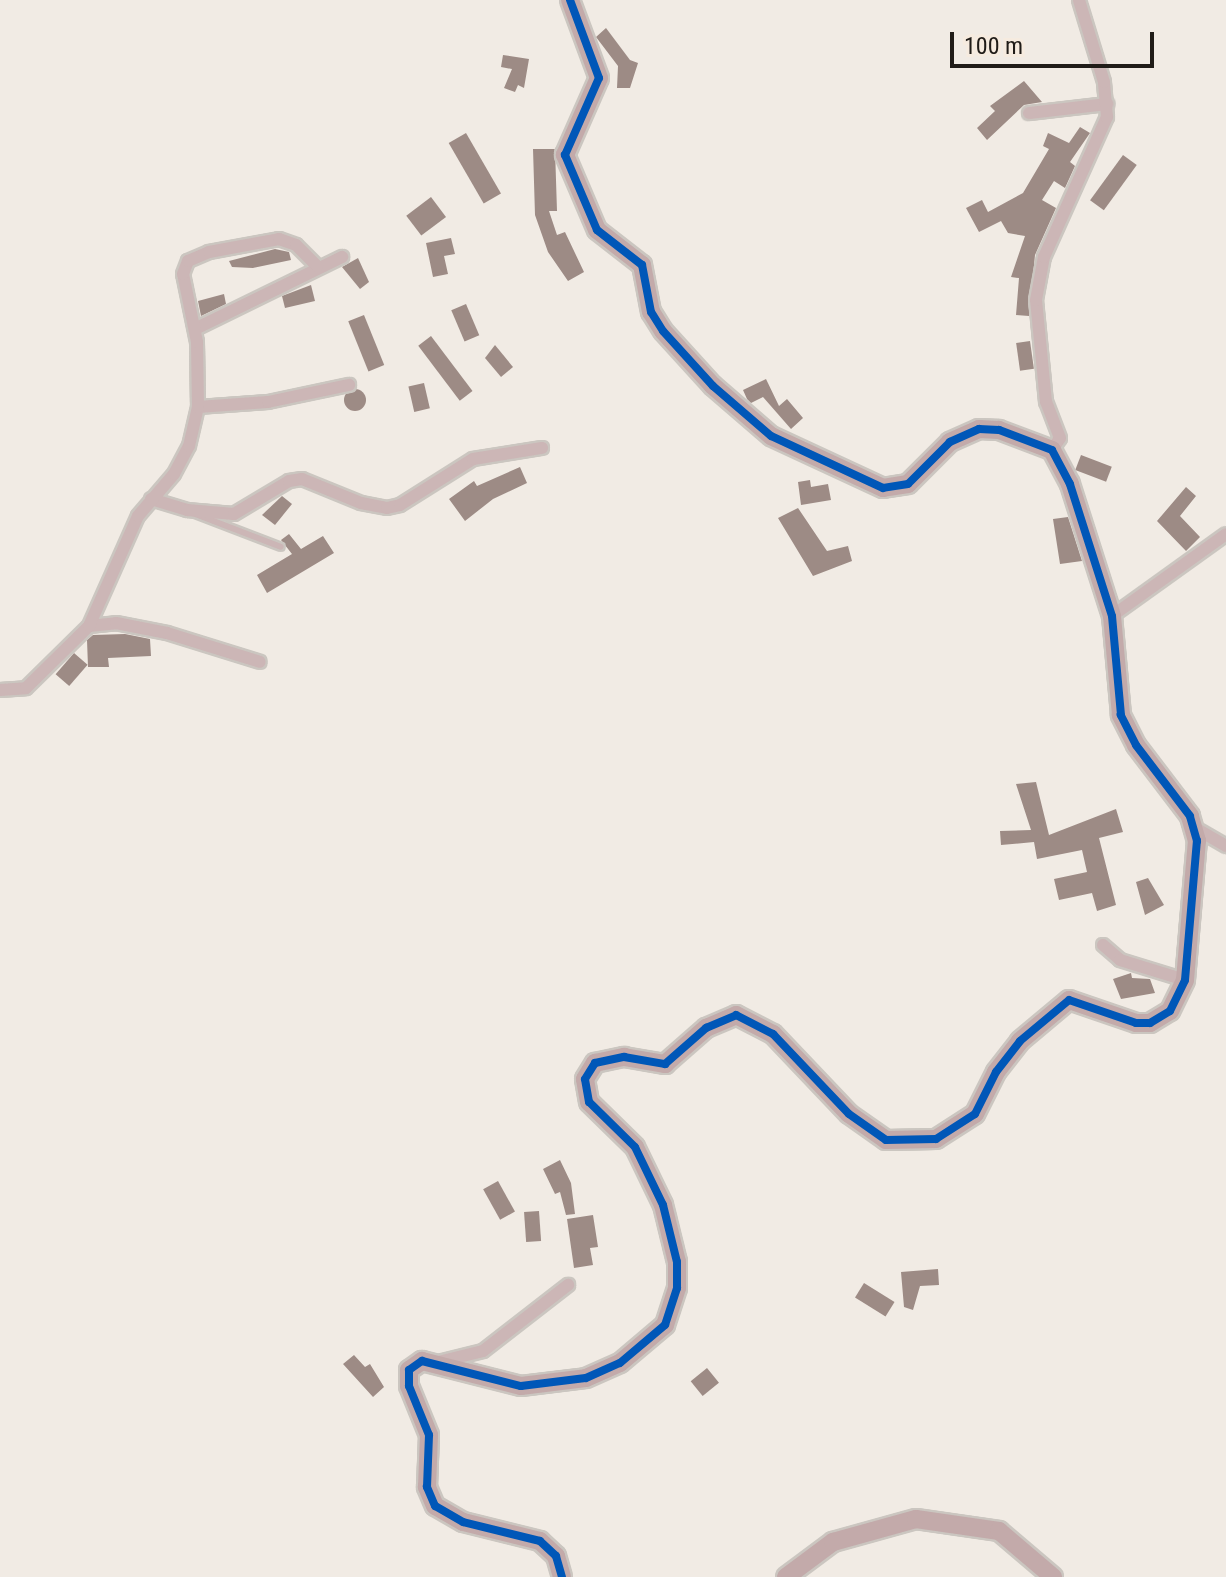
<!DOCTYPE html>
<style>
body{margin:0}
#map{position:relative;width:1226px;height:1577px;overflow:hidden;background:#f1ebe4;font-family:"Roboto Condensed",sans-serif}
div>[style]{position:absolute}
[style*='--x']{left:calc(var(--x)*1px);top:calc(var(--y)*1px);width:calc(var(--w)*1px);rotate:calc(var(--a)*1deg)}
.building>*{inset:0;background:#9d8b85;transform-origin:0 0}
.round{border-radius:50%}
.roads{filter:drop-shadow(2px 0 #cbc6c0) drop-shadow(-2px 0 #cbc6c0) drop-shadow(0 2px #cbc6c0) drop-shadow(0 -2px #cbc6c0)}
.lane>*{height:6px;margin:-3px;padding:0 3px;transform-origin:3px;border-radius:3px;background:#ccb6b6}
.street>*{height:12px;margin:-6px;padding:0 6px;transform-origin:6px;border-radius:6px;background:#ccb6b6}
.secondary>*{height:18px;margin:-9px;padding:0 9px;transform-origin:9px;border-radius:9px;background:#c3aaaa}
.cycleway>*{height:8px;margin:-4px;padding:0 4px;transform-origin:4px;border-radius:4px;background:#0057b8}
span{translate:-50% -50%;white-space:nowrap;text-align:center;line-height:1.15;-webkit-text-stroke:8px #f6ebdf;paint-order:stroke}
.scale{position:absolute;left:950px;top:32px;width:204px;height:36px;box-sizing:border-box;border:4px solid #201c18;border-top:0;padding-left:10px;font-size:24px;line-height:28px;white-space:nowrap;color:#201c18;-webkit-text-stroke:6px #f6ebdf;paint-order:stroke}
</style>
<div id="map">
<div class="building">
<div style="clip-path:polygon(606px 28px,630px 60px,638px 63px,630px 88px,617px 88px,618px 66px,596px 37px)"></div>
<div style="clip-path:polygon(503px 55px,529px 59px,524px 88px,518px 85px,515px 92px,504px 88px,512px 69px,501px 67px)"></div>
<div style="clip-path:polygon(1024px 81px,1042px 102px,1024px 105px,987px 140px,977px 128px,995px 111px,990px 106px)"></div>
<div style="clip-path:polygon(1080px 127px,1090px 133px,1070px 162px,1075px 166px,1065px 188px,1054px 181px,1042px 200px,1056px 208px,1035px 255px,1029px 316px,1016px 315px,1019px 278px,1011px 277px,1025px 236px,1008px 233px,1001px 221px,979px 232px,966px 208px,982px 200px,988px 212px,1023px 193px,1049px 149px,1043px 146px,1048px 133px,1069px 143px)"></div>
<div style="left:466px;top:133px;width:70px;height:20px;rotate:60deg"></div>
<div style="clip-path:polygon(533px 149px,555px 149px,557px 211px,549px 211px,557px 235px,565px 232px,584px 272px,568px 281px,548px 252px,535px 215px)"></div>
<div style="left:1123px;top:155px;width:17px;height:56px;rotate:36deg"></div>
<div style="left:431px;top:197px;width:25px;height:31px;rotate:53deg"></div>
<div style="clip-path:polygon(451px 238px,455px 254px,444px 256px,448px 274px,433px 277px,426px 243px)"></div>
<div style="clip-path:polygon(275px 249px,289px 252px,291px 260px,253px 268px,232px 267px,229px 261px)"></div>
<div style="clip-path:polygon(358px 258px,369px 282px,360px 289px,342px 267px)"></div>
<div style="clip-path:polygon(311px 285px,315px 301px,285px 308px,282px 296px)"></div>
<div style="clip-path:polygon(224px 294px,226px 304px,201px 316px,198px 301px)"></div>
<div style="left:466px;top:304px;width:34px;height:16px;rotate:67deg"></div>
<div style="left:364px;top:315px;width:54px;height:17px;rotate:68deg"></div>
<div style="left:431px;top:336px;width:69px;height:16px;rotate:53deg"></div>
<div style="left:1030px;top:341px;width:28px;height:14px;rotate:82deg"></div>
<div style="clip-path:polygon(495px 345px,513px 367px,501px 377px,485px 358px)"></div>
<div style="clip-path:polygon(766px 379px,779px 406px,787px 399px,803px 418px,791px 429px,763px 397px,751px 403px,747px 399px,743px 390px)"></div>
<div style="left:424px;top:383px;width:26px;height:16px;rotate:77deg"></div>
<div class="round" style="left:344px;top:389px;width:22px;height:22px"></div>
<div style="left:1081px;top:455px;width:33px;height:16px;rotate:21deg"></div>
<div style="clip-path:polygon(520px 467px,527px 483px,493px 499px,465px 521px,449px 499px,474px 481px,477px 486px)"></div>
<div style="clip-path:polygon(810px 480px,811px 487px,828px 484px,831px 500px,801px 505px,798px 482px)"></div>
<div style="clip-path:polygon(1186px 487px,1196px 496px,1180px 516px,1200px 537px,1186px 551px,1157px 521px)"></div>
<div style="clip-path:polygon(282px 496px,292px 504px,275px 525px,262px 515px)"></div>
<div style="clip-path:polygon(798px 508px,827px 551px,848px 546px,852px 561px,813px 576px,778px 518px)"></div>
<div style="clip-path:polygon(1068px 517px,1082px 561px,1060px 564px,1053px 519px)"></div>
<div style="clip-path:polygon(289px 534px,301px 549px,323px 536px,334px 553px,267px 593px,257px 575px,292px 554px,281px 540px)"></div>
<div style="clip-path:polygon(125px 634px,150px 639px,151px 656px,108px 658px,109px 667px,88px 667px,87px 640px,93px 635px)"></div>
<div style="left:74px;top:653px;width:18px;height:28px;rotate:41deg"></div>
<div style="clip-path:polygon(1036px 782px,1049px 835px,1116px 809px,1123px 832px,1099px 838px,1116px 905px,1097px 911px,1092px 893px,1059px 900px,1054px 879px,1087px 872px,1082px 850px,1037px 859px,1034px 842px,1001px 845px,1000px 831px,1031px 830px,1016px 784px)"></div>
<div style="clip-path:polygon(1148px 878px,1164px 905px,1145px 915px,1136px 882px)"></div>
<div style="clip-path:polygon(1131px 973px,1132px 978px,1150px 979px,1155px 993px,1121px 999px,1113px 979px)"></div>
<div style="clip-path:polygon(560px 1160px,571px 1183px,575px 1214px,566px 1215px,560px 1192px,555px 1194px,543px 1169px)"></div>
<div style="left:498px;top:1181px;width:35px;height:17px;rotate:61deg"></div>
<div style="left:539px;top:1211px;width:30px;height:15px;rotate:86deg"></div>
<div style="clip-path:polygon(593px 1215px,598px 1247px,590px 1248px,593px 1265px,574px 1268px,567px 1219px)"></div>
<div style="clip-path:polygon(938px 1269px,939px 1285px,920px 1286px,913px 1310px,904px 1307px,901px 1272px)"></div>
<div style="left:864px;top:1283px;width:36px;height:17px;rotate:32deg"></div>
<div style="clip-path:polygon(354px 1355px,365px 1367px,370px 1364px,384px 1387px,373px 1397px,343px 1364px)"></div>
<div style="left:707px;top:1368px;width:19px;height:21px;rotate:51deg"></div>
</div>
<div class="roads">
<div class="lane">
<div style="--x:190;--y:512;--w:97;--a:21"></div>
</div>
<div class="street">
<div style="--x:1029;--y:113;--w:79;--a:-6.6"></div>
<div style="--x:195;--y:329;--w:164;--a:-26.1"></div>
<div style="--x:198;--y:407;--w:70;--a:-4.1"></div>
<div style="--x:268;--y:402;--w:83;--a:-11.9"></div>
<div style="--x:1052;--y:450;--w:14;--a:-56"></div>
<div style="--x:1060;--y:438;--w:39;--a:-111"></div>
<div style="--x:1046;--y:402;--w:102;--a:-95.6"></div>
<div style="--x:1036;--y:300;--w:44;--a:-79.5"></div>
<div style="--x:1044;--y:257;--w:154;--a:-65.8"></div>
<div style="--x:1107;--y:117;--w:35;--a:-95"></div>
<div style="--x:1104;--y:82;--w:86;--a:-107"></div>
<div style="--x:151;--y:499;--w:38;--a:17"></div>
<div style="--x:187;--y:510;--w:47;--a:4.9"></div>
<div style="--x:234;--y:514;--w:64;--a:-31"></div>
<div style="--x:289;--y:481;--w:13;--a:-9"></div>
<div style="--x:302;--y:479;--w:64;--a:22.1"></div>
<div style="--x:361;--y:503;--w:26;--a:11"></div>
<div style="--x:387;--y:508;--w:13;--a:-13"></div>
<div style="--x:400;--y:505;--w:86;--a:-32.2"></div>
<div style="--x:473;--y:459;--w:70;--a:-9.1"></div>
<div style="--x:1112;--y:616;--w:140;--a:-35.7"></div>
<div style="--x:89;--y:626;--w:27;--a:-6"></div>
<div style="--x:116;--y:623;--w:52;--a:11.1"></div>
<div style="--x:167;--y:633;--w:97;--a:17.3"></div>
<div style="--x:0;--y:690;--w:26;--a:-4"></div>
<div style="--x:26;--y:688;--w:88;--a:-44.5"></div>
<div style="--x:89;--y:626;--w:120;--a:-66"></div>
<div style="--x:138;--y:516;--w:55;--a:-49.4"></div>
<div style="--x:174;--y:474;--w:32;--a:-62"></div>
<div style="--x:189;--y:446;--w:40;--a:-77"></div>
<div style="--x:198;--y:407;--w:65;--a:-90.9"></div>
<div style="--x:197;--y:342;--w:69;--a:-101.6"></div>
<div style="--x:183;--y:274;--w:14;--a:-69"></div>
<div style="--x:188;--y:261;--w:23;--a:-23"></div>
<div style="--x:209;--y:252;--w:71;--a:-10.5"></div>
<div style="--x:279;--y:239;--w:18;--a:19"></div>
<div style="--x:296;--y:245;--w:30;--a:45"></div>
<div style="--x:1195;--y:828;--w:36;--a:30"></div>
<div style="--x:1103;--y:945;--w:23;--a:41"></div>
<div style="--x:1120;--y:960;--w:68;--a:17.1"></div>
<div style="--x:434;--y:1363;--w:50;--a:-13.8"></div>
<div style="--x:483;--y:1351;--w:108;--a:-37.8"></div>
</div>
<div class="secondary">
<div style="--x:562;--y:1577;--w:22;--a:-106"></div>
<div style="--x:556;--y:1556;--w:22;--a:-137"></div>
<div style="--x:540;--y:1541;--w:79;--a:-166.1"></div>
<div style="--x:463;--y:1522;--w:32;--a:-150"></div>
<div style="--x:435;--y:1506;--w:21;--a:-113"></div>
<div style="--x:427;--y:1487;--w:52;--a:-87.8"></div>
<div style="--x:429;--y:1435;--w:53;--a:-112.2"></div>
<div style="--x:409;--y:1386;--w:16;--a:-90"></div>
<div style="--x:409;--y:1370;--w:16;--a:-35"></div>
<div style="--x:422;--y:1361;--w:102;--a:14.2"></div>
<div style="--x:521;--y:1386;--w:65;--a:-7"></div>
<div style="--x:586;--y:1378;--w:37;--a:-24"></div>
<div style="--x:620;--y:1363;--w:59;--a:-40.2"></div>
<div style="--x:665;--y:1325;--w:39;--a:-72"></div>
<div style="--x:677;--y:1288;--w:26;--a:-90"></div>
<div style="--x:677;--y:1262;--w:59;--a:-103.8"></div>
<div style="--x:663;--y:1205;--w:64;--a:-115.8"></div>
<div style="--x:635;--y:1147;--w:64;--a:-135.6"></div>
<div style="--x:589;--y:1102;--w:23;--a:-100"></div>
<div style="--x:585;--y:1079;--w:19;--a:-58"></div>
<div style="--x:595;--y:1063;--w:30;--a:-12"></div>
<div style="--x:624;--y:1057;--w:42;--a:9.7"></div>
<div style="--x:665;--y:1064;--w:55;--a:-41.3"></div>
<div style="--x:706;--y:1028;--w:33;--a:-23"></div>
<div style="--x:736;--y:1015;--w:42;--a:27.2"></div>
<div style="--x:773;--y:1034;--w:110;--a:46.5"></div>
<div style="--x:849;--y:1114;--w:45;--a:35.1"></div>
<div style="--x:886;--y:1140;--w:50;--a:-1.1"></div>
<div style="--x:936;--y:1139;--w:46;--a:-32.7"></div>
<div style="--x:975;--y:1114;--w:47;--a:-63.4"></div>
<div style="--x:996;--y:1072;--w:39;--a:-52"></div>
<div style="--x:1020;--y:1041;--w:64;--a:-39.9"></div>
<div style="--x:1069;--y:1000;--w:71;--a:18.9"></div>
<div style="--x:1136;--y:1023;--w:14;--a:0"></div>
<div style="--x:1150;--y:1023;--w:23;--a:-31"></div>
<div style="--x:1170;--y:1011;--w:34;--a:-64"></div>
<div style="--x:1185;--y:980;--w:140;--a:-85.1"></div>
<div style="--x:1197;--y:841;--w:26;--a:-106"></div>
<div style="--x:1190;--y:816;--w:89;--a:-127.3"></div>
<div style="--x:1136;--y:745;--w:34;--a:-117"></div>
<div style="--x:1121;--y:715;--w:99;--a:-95.2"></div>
<div style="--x:1112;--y:616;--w:139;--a:-107.7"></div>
<div style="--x:1070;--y:484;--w:38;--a:-118"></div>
<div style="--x:1052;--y:450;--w:57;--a:-159.3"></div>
<div style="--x:999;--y:430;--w:20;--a:-177"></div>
<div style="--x:979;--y:429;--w:32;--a:156"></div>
<div style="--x:950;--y:442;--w:59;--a:135"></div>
<div style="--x:908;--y:484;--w:25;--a:171"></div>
<div style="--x:883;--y:488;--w:123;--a:-155.1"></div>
<div style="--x:771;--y:436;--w:77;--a:-139.2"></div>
<div style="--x:713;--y:386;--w:74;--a:-132.3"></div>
<div style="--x:663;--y:331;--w:22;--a:-122"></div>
<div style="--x:651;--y:312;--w:48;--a:-100.8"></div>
<div style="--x:642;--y:265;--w:57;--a:-142.1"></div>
<div style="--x:597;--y:230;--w:82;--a:-113.1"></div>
<div style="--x:565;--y:155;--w:84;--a:-66.2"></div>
<div style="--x:599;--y:78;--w:83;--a:-110.4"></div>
<div style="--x:786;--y:1577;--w:59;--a:-36.7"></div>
<div style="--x:833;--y:1542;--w:86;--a:-15.5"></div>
<div style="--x:916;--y:1519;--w:84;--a:8.2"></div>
<div style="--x:999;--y:1531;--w:71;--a:40.4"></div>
</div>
</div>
<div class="cycleway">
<div style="--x:562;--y:1577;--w:22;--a:-106"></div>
<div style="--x:556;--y:1556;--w:22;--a:-137"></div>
<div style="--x:540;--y:1541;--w:79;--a:-166.1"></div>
<div style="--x:463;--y:1522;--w:32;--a:-150"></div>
<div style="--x:435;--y:1506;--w:21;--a:-113"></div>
<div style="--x:427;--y:1487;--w:52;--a:-87.8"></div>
<div style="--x:429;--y:1435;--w:53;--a:-112.2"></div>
<div style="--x:409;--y:1386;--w:16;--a:-90"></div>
<div style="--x:409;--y:1370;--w:16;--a:-35"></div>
<div style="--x:422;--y:1361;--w:102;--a:14.2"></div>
<div style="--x:521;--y:1386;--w:65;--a:-7"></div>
<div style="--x:586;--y:1378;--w:37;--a:-24"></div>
<div style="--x:620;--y:1363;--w:59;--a:-40.2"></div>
<div style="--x:665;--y:1325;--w:39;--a:-72"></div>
<div style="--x:677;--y:1288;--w:26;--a:-90"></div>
<div style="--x:677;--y:1262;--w:59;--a:-103.8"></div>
<div style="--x:663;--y:1205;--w:64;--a:-115.8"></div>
<div style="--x:635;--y:1147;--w:64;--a:-135.6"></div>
<div style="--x:589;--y:1102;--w:23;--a:-100"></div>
<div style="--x:585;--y:1079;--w:19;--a:-58"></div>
<div style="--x:595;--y:1063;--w:30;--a:-12"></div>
<div style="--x:624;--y:1057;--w:42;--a:9.7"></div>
<div style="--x:665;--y:1064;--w:55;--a:-41.3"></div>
<div style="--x:706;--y:1028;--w:33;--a:-23"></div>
<div style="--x:736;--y:1015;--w:42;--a:27.2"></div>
<div style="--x:773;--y:1034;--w:110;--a:46.5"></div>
<div style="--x:849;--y:1114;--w:45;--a:35.1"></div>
<div style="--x:886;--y:1140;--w:50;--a:-1.1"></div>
<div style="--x:936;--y:1139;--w:46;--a:-32.7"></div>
<div style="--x:975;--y:1114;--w:47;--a:-63.4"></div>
<div style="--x:996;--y:1072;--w:39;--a:-52"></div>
<div style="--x:1020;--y:1041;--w:64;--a:-39.9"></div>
<div style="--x:1069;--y:1000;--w:71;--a:18.9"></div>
<div style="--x:1136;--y:1023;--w:14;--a:0"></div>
<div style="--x:1150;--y:1023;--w:23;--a:-31"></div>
<div style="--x:1170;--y:1011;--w:34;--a:-64"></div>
<div style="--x:1185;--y:980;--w:140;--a:-85.1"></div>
<div style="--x:1197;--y:841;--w:26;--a:-106"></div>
<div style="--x:1190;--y:816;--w:89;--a:-127.3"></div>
<div style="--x:1136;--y:745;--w:34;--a:-117"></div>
<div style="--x:1121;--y:715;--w:99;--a:-95.2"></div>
<div style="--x:1112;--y:616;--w:139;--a:-107.7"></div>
<div style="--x:1070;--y:484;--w:38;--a:-118"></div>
<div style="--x:1052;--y:450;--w:57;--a:-159.3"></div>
<div style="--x:999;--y:430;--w:20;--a:-177"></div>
<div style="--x:979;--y:429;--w:32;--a:156"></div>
<div style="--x:950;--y:442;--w:59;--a:135"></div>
<div style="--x:908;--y:484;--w:25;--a:171"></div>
<div style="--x:883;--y:488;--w:123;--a:-155.1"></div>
<div style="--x:771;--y:436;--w:77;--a:-139.2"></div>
<div style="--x:713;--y:386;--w:74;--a:-132.3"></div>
<div style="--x:663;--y:331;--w:22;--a:-122"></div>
<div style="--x:651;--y:312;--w:48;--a:-100.8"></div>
<div style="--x:642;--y:265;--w:57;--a:-142.1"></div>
<div style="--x:597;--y:230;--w:82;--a:-113.1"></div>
<div style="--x:565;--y:155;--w:84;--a:-66.2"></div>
<div style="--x:599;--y:78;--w:83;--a:-110.4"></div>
</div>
<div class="scale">100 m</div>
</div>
